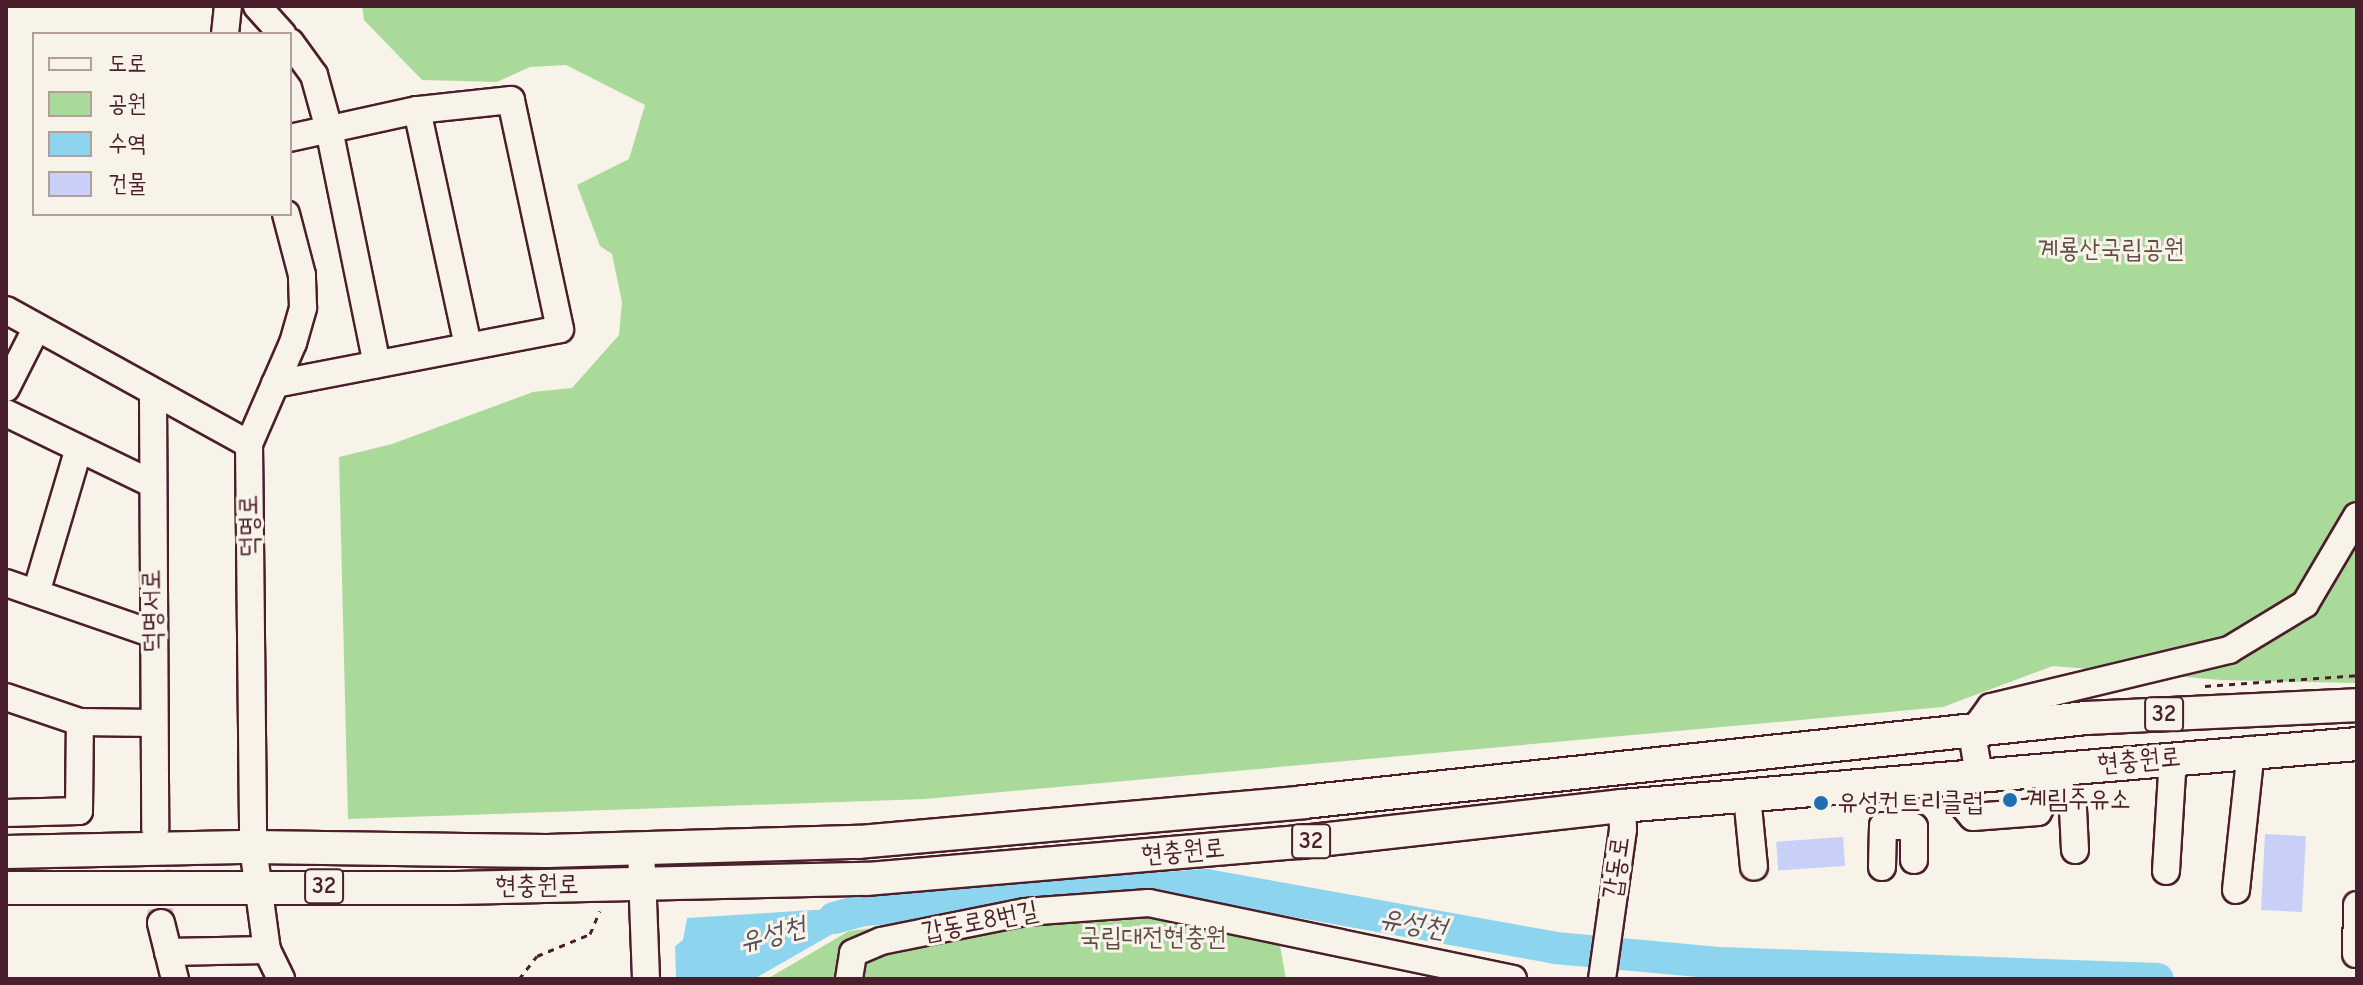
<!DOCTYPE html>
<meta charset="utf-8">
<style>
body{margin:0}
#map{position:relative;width:2363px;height:985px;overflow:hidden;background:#f7f3e8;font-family:"Comic Neue","Poor Story",sans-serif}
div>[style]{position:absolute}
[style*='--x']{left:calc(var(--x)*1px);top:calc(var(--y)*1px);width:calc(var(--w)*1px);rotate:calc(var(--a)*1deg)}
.green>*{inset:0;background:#aada9a}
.water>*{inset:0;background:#8dd4ef}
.pier>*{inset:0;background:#f7f3e8}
.river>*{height:32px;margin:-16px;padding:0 16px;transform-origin:16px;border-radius:16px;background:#8dd4ef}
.building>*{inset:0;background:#c9d0f8;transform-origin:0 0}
.minor-tunnel>*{height:26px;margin-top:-13px;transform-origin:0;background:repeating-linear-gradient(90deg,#d4c9c2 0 26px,transparent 0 39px)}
.path>*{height:3px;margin-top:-1.5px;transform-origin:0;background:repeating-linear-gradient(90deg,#4a1f2b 0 6px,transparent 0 12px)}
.roads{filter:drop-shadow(2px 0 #4a1f2b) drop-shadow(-2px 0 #4a1f2b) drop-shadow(0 2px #4a1f2b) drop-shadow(0 -2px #4a1f2b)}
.minor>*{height:26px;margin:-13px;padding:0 13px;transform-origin:13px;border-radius:13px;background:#f7f3e8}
.major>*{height:32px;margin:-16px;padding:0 16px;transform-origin:16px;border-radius:16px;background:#f7f3e8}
.dots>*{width:22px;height:22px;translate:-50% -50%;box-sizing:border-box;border:4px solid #f7f3e8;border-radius:50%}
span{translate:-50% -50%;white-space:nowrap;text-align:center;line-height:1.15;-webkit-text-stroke:6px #f7f3e8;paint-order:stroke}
.shield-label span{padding:2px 6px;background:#f7f3e8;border:2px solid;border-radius:6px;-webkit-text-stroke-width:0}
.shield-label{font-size:24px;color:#4a1f2b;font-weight:700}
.park-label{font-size:26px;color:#624e47}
.street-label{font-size:26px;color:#4a1f2b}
.poi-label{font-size:26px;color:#4a1f2b}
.left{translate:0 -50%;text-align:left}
.water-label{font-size:28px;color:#5b4c5c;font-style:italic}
.frame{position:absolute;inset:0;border:8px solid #4a1f2b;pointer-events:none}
.legend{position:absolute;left:32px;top:32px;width:260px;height:184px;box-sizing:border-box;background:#f7f3e8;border:2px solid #b29e9c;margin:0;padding:10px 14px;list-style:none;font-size:24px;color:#4a1f2b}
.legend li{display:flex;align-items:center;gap:16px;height:40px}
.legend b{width:40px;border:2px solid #b29e9c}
</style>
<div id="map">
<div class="green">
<div style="clip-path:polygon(362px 6px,2357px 6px,2357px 683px,2221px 680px,2053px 666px,1943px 707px,925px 799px,348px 819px,339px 457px,392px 444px,533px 392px,572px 388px,619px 335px,622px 302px,612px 254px,600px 246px,577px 185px,629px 159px,645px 105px,566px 65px,530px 67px,497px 82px,422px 80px,364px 20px)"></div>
<div style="clip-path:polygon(1122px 896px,1272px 901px,1286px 979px,767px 979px,849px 931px)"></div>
</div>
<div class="water">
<div style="clip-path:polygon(877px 906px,877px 920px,848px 925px,754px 979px,632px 979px,683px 940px,687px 918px)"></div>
</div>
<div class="pier">
<div style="clip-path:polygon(675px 941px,676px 979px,628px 979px,629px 976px)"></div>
</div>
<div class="river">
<div style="--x:834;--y:918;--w:31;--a:-15"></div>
<div style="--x:864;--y:910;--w:343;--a:-4.2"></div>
<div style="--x:1206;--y:885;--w:355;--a:10.2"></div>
<div style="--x:1555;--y:948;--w:167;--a:5.2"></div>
<div style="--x:1721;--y:963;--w:437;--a:2.1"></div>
</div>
<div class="building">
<div style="left:2265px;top:834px;width:41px;height:76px;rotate:3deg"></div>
<div style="left:1843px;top:837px;width:29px;height:67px;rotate:86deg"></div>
</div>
<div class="minor-tunnel">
<div style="--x:156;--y:831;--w:92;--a:86.9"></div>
</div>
<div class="path">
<div style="--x:2205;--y:686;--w:152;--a:-4.1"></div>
<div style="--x:519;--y:979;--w:29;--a:-52"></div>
<div style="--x:537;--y:956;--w:57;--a:-22.5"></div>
<div style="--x:590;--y:934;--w:25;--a:-67"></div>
</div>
<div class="roads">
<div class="minor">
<div style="--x:257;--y:6;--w:38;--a:48"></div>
<div style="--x:225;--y:34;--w:28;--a:-84"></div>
<div style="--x:290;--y:42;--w:41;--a:54"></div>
<div style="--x:314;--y:75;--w:56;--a:74.5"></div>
<div style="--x:329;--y:129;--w:240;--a:78.5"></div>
<div style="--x:417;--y:110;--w:240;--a:77.8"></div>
<div style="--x:6;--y:310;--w:277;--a:28.9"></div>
<div style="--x:249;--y:444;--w:403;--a:89.4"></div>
<div style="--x:253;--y:847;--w:104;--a:82.3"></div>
<div style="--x:267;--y:950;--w:32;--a:64"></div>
<div style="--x:275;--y:384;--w:290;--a:-10.9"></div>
<div style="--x:560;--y:329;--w:234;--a:-102.1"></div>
<div style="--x:511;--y:100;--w:95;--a:173.9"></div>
<div style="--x:417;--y:110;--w:130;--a:167.6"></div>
<div style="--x:6;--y:388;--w:68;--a:-63.1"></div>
<div style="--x:153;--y:394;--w:435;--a:89.7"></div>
<div style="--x:6;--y:413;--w:161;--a:25.8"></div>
<div style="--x:249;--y:444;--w:110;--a:-66.5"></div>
<div style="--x:293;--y:343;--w:37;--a:-74"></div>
<div style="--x:303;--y:307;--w:32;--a:-92"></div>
<div style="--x:302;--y:275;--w:63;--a:-104.7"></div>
<div style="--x:6;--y:583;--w:156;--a:19.1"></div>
<div style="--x:36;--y:593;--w:148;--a:-73.5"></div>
<div style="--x:6;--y:697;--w:78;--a:18.7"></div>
<div style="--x:80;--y:722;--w:74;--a:0.8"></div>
<div style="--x:2049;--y:772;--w:15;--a:82"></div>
<div style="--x:2051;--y:787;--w:12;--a:24"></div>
<div style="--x:2062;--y:792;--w:20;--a:57"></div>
<div style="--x:2073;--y:809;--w:41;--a:87.2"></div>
<div style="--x:1979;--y:775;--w:43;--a:-99.5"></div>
<div style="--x:1972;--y:733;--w:32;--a:-54"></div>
<div style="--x:1991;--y:707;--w:245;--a:-13.5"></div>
<div style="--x:2229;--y:650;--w:89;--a:-31.2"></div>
<div style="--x:2305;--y:604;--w:102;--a:-59.4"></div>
<div style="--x:1953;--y:777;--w:20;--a:81"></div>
<div style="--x:1956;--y:797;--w:26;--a:50"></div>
<div style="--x:1973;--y:817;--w:65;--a:-4.4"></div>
<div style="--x:2038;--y:812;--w:28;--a:-63"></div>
<div style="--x:1747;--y:796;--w:71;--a:84.4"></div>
<div style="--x:6;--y:813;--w:73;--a:-1.6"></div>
<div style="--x:79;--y:811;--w:89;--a:-89.4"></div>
<div style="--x:1900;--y:826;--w:14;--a:4"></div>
<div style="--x:1914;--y:827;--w:33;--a:90"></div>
<div style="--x:641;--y:848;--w:131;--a:87.8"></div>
<div style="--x:1882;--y:867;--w:41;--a:-88.6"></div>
<div style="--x:1883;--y:826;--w:17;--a:0"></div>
<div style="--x:1900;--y:826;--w:44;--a:-90"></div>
<div style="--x:2166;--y:871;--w:113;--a:-86.5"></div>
<div style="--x:2236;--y:890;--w:141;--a:-83.9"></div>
<div style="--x:161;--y:923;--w:58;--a:76"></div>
<div style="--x:168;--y:952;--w:99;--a:-1.2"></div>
<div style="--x:2356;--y:954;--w:49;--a:-88.8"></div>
<div style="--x:849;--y:979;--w:26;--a:-81"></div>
<div style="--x:853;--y:953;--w:30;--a:-23"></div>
<div style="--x:881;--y:941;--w:147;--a:-11.4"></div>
<div style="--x:1025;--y:912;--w:124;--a:-4.2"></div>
<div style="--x:1149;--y:903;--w:372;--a:11.8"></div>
<div style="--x:1602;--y:979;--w:151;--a:-82"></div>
<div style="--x:1623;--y:829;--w:23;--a:-92"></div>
</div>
<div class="major">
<div style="--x:6;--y:852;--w:247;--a:-1.2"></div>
<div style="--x:253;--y:847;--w:294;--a:0.8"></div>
<div style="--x:547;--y:851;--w:312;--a:-1.7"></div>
<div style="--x:859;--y:842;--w:447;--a:-5.1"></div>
<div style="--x:1304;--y:802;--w:786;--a:-6.13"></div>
<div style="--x:2086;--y:718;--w:271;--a:-2.7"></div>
<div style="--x:6;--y:888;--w:449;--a:0"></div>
<div style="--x:455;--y:888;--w:412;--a:-1.3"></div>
<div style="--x:867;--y:879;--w:436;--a:-4.9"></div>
<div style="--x:1301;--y:842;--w:323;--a:-6.4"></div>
<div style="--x:1622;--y:806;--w:738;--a:-4.82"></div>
</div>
</div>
<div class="dots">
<div style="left:2010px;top:800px;background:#1f6fb2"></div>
<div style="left:1821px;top:803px;background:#1f6fb2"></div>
</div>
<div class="shield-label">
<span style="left:2164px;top:714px">32</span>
<span style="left:1311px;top:841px">32</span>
<span style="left:324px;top:886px">32</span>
</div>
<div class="park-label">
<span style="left:2111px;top:250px">계룡산국립공원</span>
<span style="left:1153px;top:938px">국립대전현충원</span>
</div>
<div class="street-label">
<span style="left:250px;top:526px;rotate:-91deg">덕명로</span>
<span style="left:153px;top:611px;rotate:-91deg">덕명서로</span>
<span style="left:2139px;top:761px;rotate:-5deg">현충원로</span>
<span style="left:1183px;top:852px;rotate:-5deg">현충원로</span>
<span style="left:1617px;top:868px;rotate:-82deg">갑동로</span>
<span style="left:537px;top:886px;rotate:-1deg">현충원로</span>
<span style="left:980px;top:922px;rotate:-11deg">갑동로8번길</span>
</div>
<div class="poi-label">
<span class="left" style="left:2026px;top:800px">계림주유소</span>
<span class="left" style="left:1837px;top:803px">유성컨트리클럽</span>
</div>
<div class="water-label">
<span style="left:1413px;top:923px;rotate:10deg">유성천</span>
<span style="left:772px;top:934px;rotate:-15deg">유성천</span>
</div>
<div class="frame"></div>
<ul class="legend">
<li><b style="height:10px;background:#f7f3e8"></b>도로</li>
<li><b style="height:22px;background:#aada9a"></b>공원</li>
<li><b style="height:22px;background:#8dd4ef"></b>수역</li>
<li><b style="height:22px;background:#c9d0f8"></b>건물</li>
</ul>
</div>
